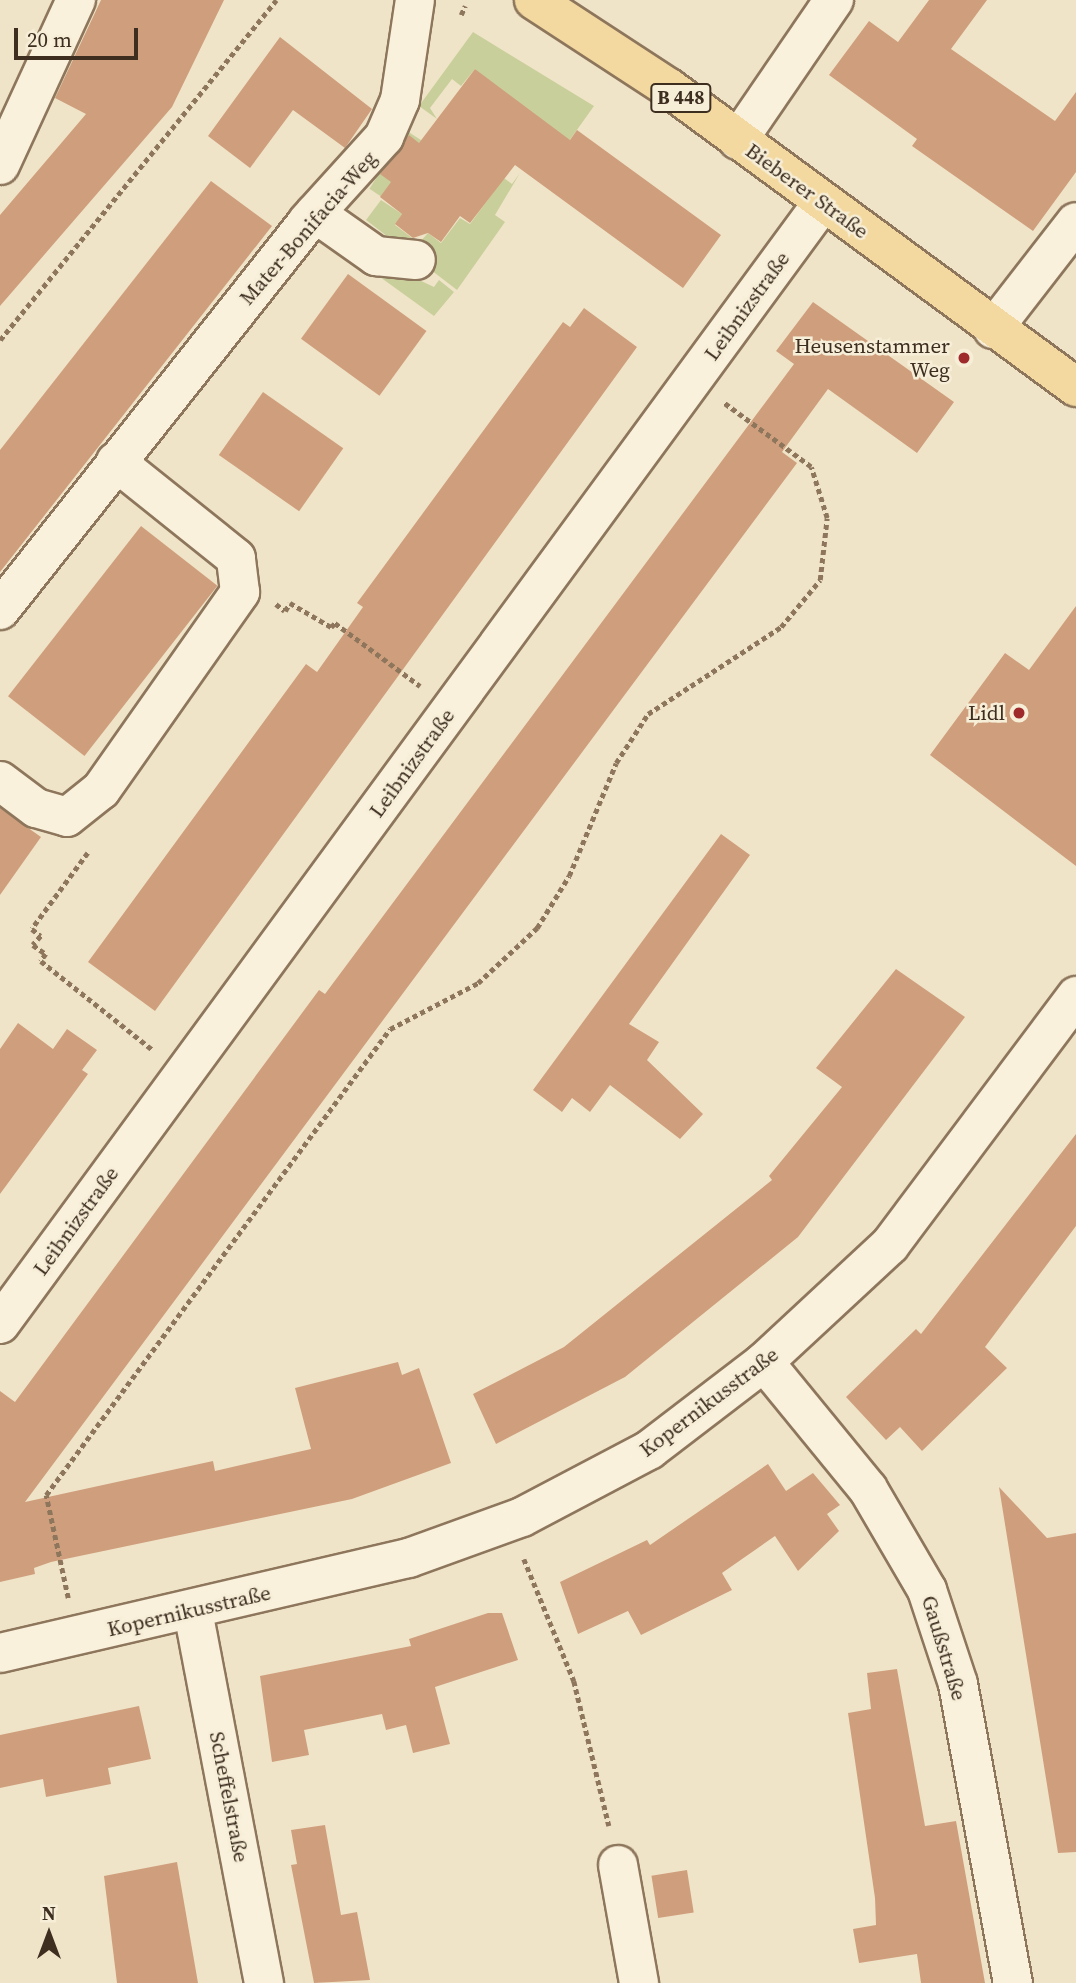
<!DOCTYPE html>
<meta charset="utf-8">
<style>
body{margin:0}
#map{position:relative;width:1076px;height:1983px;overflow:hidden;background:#f0e4c8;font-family:"Source Serif 4",serif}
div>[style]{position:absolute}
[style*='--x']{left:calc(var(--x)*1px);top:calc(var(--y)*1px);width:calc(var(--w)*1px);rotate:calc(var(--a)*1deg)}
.green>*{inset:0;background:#c9cf9b;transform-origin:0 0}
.building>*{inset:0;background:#cf9f7d;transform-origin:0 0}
.path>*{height:4.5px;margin-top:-2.25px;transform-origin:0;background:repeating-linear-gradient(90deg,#8d765c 0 5px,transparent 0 8.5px)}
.roads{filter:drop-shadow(2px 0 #8d765c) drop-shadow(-2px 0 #8d765c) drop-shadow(0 2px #8d765c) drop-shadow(0 -2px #8d765c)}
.minor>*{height:38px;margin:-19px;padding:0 19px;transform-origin:19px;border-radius:19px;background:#faf1dc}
.major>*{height:38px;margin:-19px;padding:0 19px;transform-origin:19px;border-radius:19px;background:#f3d9a0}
.dots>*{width:19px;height:19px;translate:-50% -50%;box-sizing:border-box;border:4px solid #f7eed8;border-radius:50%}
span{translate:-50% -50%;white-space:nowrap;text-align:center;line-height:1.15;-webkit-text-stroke:5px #f7eed8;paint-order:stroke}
.shield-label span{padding:2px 5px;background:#f7eed8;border:2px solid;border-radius:5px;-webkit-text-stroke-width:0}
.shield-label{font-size:19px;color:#3d2e20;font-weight:700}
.street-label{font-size:21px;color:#3d2e20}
.poi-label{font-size:21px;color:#3d2e20}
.right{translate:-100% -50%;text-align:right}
.north{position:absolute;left:14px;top:1899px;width:70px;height:70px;-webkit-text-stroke:5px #f7eed8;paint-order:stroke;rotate:0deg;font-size:19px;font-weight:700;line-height:28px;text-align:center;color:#3d2e20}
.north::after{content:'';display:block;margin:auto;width:24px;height:32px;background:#3d2e20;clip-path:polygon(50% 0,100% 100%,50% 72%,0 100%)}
.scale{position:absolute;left:14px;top:28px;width:124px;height:32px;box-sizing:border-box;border:4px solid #3d2e20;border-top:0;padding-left:9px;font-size:21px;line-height:24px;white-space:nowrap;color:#3d2e20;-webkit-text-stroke:5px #f7eed8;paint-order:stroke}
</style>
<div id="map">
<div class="green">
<div style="clip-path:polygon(473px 32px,594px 106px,564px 148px,475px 69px,461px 86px,452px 79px,430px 108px,437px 119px,419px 106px)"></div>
<div style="left:407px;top:131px;width:17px;height:69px;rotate:33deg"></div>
<div style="clip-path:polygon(520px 173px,495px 215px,505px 222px,457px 290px,366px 220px,381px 200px,402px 214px,395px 225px,419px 243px,428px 233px,441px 243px,460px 218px,470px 224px,504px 178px,512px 184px)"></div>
<div style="clip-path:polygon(319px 233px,434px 287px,439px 280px,454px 292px,434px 316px)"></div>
</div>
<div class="building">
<div style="clip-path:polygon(101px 0,224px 0,172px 107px,0 306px,0 215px,86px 114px,55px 98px)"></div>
<div style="clip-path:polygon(929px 0,987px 0,951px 49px,1055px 121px,1076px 92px,1076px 172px,1033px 231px,912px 146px,917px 139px,829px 75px,869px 21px,898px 42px)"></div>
<div style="clip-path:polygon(280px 37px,372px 109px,345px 148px,293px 110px,250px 168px,208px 136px)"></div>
<div style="clip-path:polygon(475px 69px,570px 140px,577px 130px,721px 235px,683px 288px,515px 165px,470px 223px,460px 216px,441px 242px,428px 233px,413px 238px,395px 224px,402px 214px,380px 197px,391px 182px,380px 174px,409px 135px,419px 143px)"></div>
<div style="clip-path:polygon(211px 181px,272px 226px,0 572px,0 450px)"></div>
<div style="left:348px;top:274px;width:97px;height:80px;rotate:36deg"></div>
<div style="clip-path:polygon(813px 302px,954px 402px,917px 453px,828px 389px,782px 452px,797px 463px,25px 1502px,213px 1461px,215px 1471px,311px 1449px,295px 1388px,398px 1362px,402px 1375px,419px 1368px,451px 1463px,352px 1499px,51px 1562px,34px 1568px,35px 1574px,0 1582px,0 1391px,15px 1402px,319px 990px,325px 994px,794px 364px,776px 351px)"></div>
<div style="clip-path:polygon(584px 308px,637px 347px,155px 1011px,88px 962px,306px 664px,317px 672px,363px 607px,357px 603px,563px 322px,570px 327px)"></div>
<div style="left:263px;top:392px;width:98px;height:77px;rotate:35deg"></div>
<div style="left:141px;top:526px;width:97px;height:216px;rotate:38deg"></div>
<div style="clip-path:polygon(1076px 606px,1076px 866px,930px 755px,1005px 653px,1029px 670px)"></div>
<div style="clip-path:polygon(0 808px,41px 837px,0 895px)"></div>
<div style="clip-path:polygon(721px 834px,750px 855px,629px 1024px,659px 1042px,647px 1060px,703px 1114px,680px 1139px,610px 1085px,590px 1112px,572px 1098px,562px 1112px,533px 1090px)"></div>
<div style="clip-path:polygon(896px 969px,965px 1017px,798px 1237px,625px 1377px,496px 1444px,473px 1394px,564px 1347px,772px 1180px,769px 1176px,842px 1087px,816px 1068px)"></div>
<div style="clip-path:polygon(18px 1023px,53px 1049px,67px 1029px,97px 1050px,82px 1070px,88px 1074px,0 1194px,0 1049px)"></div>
<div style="clip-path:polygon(1076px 1134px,1076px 1226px,985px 1347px,1007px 1368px,922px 1451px,900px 1427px,886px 1440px,846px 1397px,916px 1329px,921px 1334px)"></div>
<div style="clip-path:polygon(768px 1464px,786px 1491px,813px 1473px,840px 1505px,827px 1514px,839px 1531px,798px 1571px,775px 1536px,722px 1573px,732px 1590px,641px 1635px,628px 1611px,578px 1634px,560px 1582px,647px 1540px,650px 1545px)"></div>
<div style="clip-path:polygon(999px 1487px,1047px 1538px,1076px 1533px,1076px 1852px,1058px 1853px)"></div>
<div style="clip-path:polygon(488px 1613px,502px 1613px,518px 1660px,435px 1687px,450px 1744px,413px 1753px,406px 1725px,386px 1730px,382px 1714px,304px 1730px,309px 1755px,272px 1762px,260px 1676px,411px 1646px,409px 1639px)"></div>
<div style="clip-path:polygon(897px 1669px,925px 1826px,956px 1821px,985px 1983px,921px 1983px,917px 1954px,859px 1963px,853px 1929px,876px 1925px,875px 1898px,848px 1713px,871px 1709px,867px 1673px)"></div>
<div style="clip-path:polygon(139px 1706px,151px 1759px,108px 1768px,111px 1784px,46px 1797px,43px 1779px,0 1788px,0 1735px)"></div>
<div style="clip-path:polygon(325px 1825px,341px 1915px,357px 1912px,370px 1980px,314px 1983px,291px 1865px,297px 1864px,291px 1830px)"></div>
<div style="clip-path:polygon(177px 1862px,198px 1983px,117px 1983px,104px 1876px)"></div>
<div style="left:687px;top:1870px;width:43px;height:36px;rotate:81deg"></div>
</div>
<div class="path">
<div style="--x:461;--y:15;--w:10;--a:-66"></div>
<div style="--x:0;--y:340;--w:438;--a:-50.9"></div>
<div style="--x:276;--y:604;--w:11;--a:38"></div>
<div style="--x:285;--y:611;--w:9;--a:-58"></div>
<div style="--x:290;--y:603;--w:48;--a:30.3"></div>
<div style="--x:331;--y:627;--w:6;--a:-45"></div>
<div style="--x:335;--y:623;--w:106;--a:36.5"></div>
<div style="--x:88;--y:853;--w:94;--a:126.4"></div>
<div style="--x:32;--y:929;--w:11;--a:38"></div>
<div style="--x:41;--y:936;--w:12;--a:132"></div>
<div style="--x:33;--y:945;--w:16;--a:35"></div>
<div style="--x:46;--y:954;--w:9;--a:126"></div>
<div style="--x:41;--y:961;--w:143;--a:38.5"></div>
<div style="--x:524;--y:1559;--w:132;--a:67.7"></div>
<div style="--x:574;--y:1681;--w:149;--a:76.4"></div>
<div style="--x:68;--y:1598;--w:105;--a:-102.1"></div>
<div style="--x:46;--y:1495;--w:579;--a:-53.57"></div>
<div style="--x:390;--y:1029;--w:99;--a:-27.6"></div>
<div style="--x:478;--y:983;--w:81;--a:-43"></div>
<div style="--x:537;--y:928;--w:61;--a:-58.4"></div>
<div style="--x:569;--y:876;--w:122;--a:-67.4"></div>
<div style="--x:616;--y:763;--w:59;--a:-56.9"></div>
<div style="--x:648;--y:714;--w:159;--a:-33.2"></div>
<div style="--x:781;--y:627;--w:61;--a:-50.3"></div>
<div style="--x:820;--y:580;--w:62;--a:-83.6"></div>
<div style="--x:827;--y:518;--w:53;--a:-107.4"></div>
<div style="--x:811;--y:467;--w:108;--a:-143.7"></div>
</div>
<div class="roads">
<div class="minor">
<div style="--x:738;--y:140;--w:170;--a:-55.6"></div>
<div style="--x:0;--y:165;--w:182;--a:-65.3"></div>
<div style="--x:315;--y:213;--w:75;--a:35.2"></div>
<div style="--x:376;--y:256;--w:40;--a:5.7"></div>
<div style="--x:993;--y:329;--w:135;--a:-52.2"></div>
<div style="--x:0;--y:610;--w:495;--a:-51.6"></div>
<div style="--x:307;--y:222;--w:115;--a:-47.8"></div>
<div style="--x:384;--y:137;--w:40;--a:-66.6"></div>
<div style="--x:400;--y:100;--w:101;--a:-81.5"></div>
<div style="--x:0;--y:781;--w:45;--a:36.9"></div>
<div style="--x:36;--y:808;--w:32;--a:16"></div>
<div style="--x:67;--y:817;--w:43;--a:-38.5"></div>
<div style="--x:101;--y:790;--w:242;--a:-54.9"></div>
<div style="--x:240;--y:592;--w:34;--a:-97"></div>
<div style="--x:236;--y:558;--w:154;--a:-141.3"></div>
<div style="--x:0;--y:1324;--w:1391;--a:-53.74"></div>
<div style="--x:764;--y:1362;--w:164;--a:50.7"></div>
<div style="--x:868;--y:1489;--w:117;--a:59.7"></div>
<div style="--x:927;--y:1590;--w:99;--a:71.7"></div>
<div style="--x:958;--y:1684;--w:304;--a:79.6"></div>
<div style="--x:193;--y:1611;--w:379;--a:79.2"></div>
<div style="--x:0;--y:1653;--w:420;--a:-13.1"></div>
<div style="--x:409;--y:1558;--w:120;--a:-19.9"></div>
<div style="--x:522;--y:1517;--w:144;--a:-27.8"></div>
<div style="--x:649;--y:1450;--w:145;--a:-37.4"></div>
<div style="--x:764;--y:1362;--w:172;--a:-42.9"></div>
<div style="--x:890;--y:1245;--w:311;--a:-53.2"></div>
<div style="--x:618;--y:1865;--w:120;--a:79.9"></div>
</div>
<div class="major">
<div style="--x:534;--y:0;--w:161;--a:33.1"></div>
<div style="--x:669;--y:88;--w:505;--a:36.3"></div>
</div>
</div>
<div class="dots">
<div style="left:964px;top:358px;background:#9e2a2b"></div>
<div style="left:1019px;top:713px;background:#9e2a2b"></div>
</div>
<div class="shield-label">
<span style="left:681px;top:98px">B 448</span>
</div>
<div class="street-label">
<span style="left:807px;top:191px;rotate:36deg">Bieberer Straße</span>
<span style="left:308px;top:228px;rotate:-49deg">Mater-Bonifacia-Weg</span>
<span style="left:747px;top:306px;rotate:-54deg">Leibnizstraße</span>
<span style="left:412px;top:763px;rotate:-54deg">Leibnizstraße</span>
<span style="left:76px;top:1221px;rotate:-54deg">Leibnizstraße</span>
<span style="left:709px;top:1402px;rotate:-37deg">Kopernikusstraße</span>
<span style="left:189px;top:1611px;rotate:-13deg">Kopernikusstraße</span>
<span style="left:944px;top:1648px;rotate:73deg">Gaußstraße</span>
<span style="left:229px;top:1797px;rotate:79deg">Scheffelstraße</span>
</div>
<div class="poi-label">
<span class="right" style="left:950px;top:358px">Heusenstammer<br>Weg</span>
<span class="right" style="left:1005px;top:713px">Lidl</span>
</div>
<div class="north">N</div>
<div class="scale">20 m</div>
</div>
